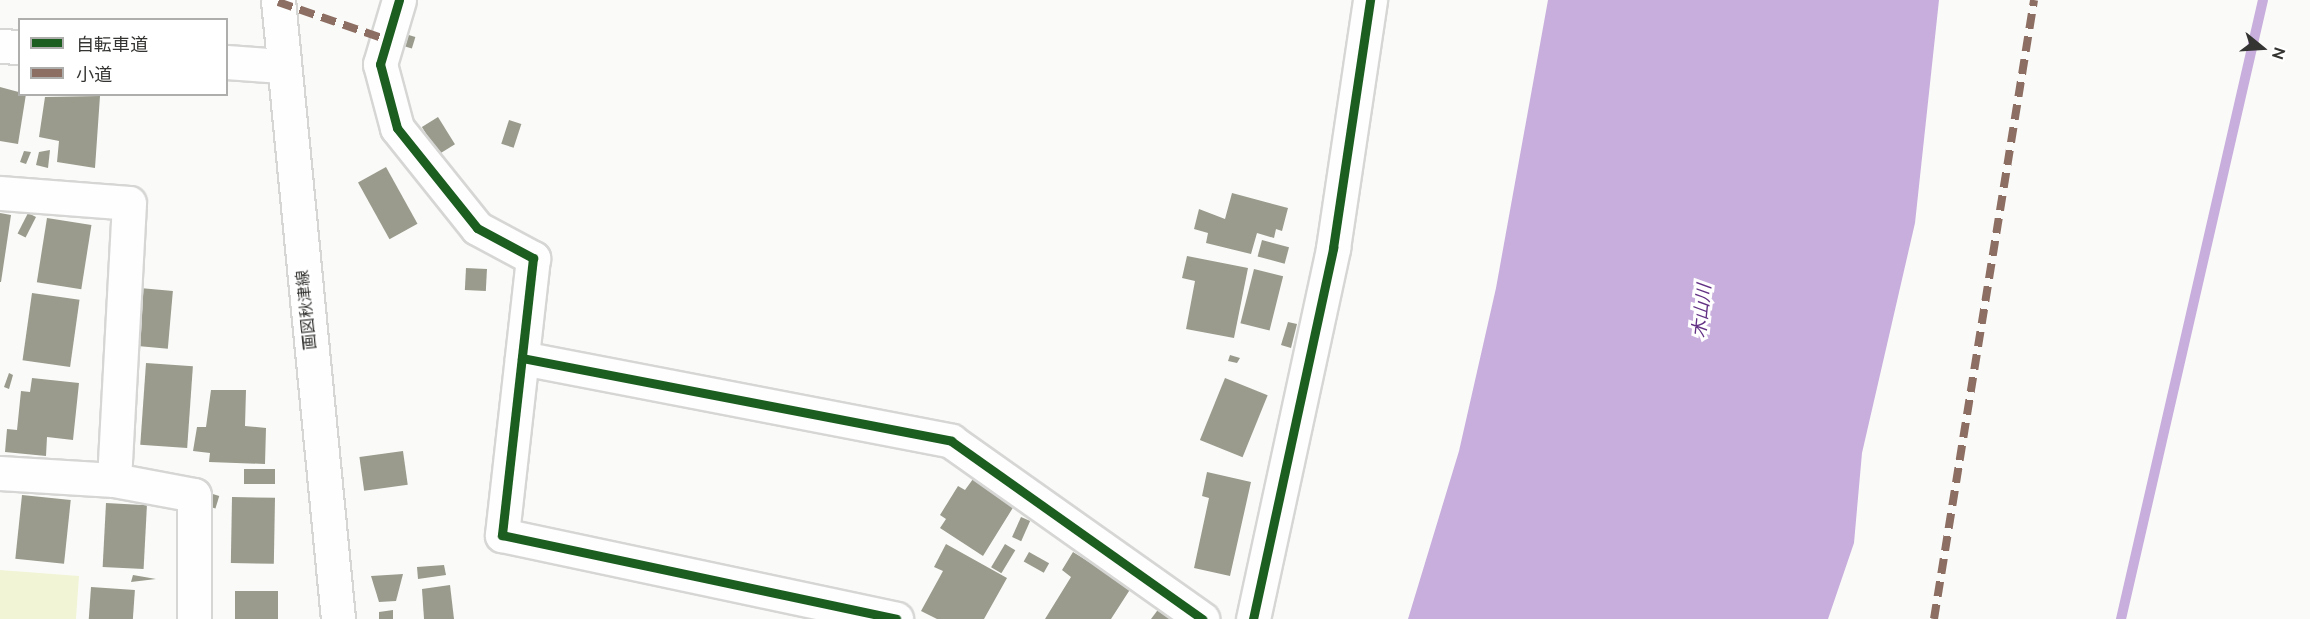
<!DOCTYPE html>
<meta charset="utf-8">
<style>
body{margin:0}
#map{position:relative;width:2310px;height:619px;overflow:hidden;background:#fafbf8;font-family:Ubuntu,"Noto Sans JP",sans-serif}
div>[style]{position:absolute}
[style*='--x']{left:calc(var(--x)*1px);top:calc(var(--y)*1px);width:calc(var(--w)*1px);rotate:calc(var(--a)*1deg)}
.green>*{inset:0;background:#f2f4d6}
.water>*{inset:0;background:#c8aedd}
.stream>*{height:10px;margin:-5px;padding:0 5px;transform-origin:5px;border-radius:5px;background:#c8aedd}
.building>*{inset:0;background:#9a9b8d;transform-origin:0 0}
.roads{filter:drop-shadow(2px 0 #d6d7d5) drop-shadow(-2px 0 #d6d7d5) drop-shadow(0 2px #d6d7d5) drop-shadow(0 -2px #d6d7d5)}
.minor>*{height:33px;margin:-16.5px;padding:0 16.5px;transform-origin:16.5px;border-radius:16.5px;background:#fefefe}
.tertiary>*{height:33px;margin:-16.5px;padding:0 16.5px;transform-origin:16.5px;border-radius:16.5px;background:#fefefe}
.secondary>*{height:33px;margin:-16.5px;padding:0 16.5px;transform-origin:16.5px;border-radius:16.5px;background:#fefefe}
.quiet>*{height:8px;margin-top:-4px;transform-origin:0;background:repeating-linear-gradient(90deg,#8d6e63 0 15px,transparent 0 23px)}
.cycleway>*{height:9px;margin:-4.5px;padding:0 4.5px;transform-origin:4.5px;border-radius:4.5px;background:#1b5e20}
span{translate:-50% -50%;white-space:nowrap;text-align:center;line-height:1.15;-webkit-text-stroke:6px #fff;paint-order:stroke}
.street-label{font-size:16px;color:#343432}
.water-label{font-size:18px;color:#623184;font-style:italic}
.legend{position:absolute;left:18px;top:18px;width:210px;height:78px;box-sizing:border-box;background:#fff;border:2px solid #aeaead;margin:0;padding:8px 10px;list-style:none;font-size:18px;color:#343432}
.legend li{display:flex;align-items:center;gap:12px;height:30px}
.legend b{width:30px;border:2px solid #aeaead}
.north{position:absolute;left:2232px;top:18px;width:60px;height:60px;-webkit-text-stroke:4px #fff;paint-order:stroke;rotate:108deg;font-size:16px;font-weight:700;line-height:24px;text-align:center;color:#343432}
.north::after{content:'';display:block;margin:auto;width:21px;height:27px;background:#343432;clip-path:polygon(50% 0,100% 100%,50% 72%,0 100%)}
</style>
<div id="map">
<div class="green">
<div style="clip-path:polygon(0 570px,79px 576px,76px 619px,0 619px)"></div>
</div>
<div class="water">
<div style="clip-path:polygon(1548px 0,1939px 0,1915px 223px,1862px 453px,1854px 543px,1828px 619px,1408px 619px,1459px 451px,1496px 288px)"></div>
</div>
<div class="stream">
<div style="--x:2121;--y:619;--w:635;--a:-77.08"></div>
</div>
<div class="building">
<div style="left:402px;top:33px;width:14px;height:12px;rotate:17deg"></div>
<div style="clip-path:polygon(0 87px,26px 94px,18px 144px,0 141px)"></div>
<div style="clip-path:polygon(100px 96px,95px 168px,57px 162px,59px 141px,39px 137px,45px 97px)"></div>
<div style="left:438px;top:117px;width:32px;height:19px;rotate:58deg"></div>
<div style="left:509px;top:120px;width:13px;height:25px;rotate:18deg"></div>
<div style="clip-path:polygon(50px 150px,48px 168px,36px 165px,39px 152px)"></div>
<div style="clip-path:polygon(24px 151px,31px 152px,26px 164px,20px 162px)"></div>
<div style="left:386px;top:167px;width:65px;height:32px;rotate:61deg"></div>
<div style="clip-path:polygon(1232px 193px,1288px 208px,1282px 231px,1276px 229px,1274px 238px,1257px 233px,1251px 254px,1206px 243px,1208px 233px,1194px 229px,1199px 209px,1225px 219px)"></div>
<div style="clip-path:polygon(0 213px,11px 215px,1px 282px,0 282px)"></div>
<div style="left:28px;top:213px;width:9px;height:23px;rotate:27deg"></div>
<div style="left:47px;top:218px;width:45px;height:65px;rotate:9deg"></div>
<div style="left:1262px;top:240px;width:28px;height:17px;rotate:15deg"></div>
<div style="clip-path:polygon(1187px 256px,1248px 268px,1234px 338px,1186px 329px,1195px 281px,1182px 278px)"></div>
<div style="left:466px;top:268px;width:21px;height:22px;rotate:3deg"></div>
<div style="left:1254px;top:269px;width:30px;height:56px;rotate:14deg"></div>
<div style="left:140px;top:288px;width:33px;height:58px;rotate:5deg"></div>
<div style="left:32px;top:293px;width:48px;height:68px;rotate:8deg"></div>
<div style="clip-path:polygon(1288px 322px,1297px 324px,1291px 348px,1281px 345px)"></div>
<div style="clip-path:polygon(1230px 355px,1240px 358px,1237px 363px,1228px 361px)"></div>
<div style="left:146px;top:363px;width:47px;height:82px;rotate:4deg"></div>
<div style="clip-path:polygon(9px 373px,13px 375px,9px 389px,4px 387px)"></div>
<div style="clip-path:polygon(32px 378px,79px 383px,73px 440px,47px 437px,46px 456px,5px 452px,7px 429px,17px 430px,21px 391px,30px 392px)"></div>
<div style="left:1225px;top:378px;width:46px;height:67px;rotate:22deg"></div>
<div style="clip-path:polygon(211px 390px,246px 390px,245px 426px,266px 428px,265px 464px,209px 462px,210px 453px,193px 451px,197px 427px,206px 427px)"></div>
<div style="left:403px;top:451px;width:34px;height:44px;rotate:82deg"></div>
<div style="left:244px;top:469px;width:31px;height:15px"></div>
<div style="clip-path:polygon(1207px 472px,1251px 482px,1230px 576px,1194px 568px,1209px 498px,1202px 496px)"></div>
<div style="clip-path:polygon(973px 479px,1014px 506px,983px 556px,940px 528px,946px 519px,940px 515px,958px 486px,965px 490px)"></div>
<div style="left:203px;top:491px;width:17px;height:13px;rotate:17deg"></div>
<div style="left:22px;top:495px;width:49px;height:64px;rotate:6deg"></div>
<div style="left:232px;top:497px;width:43px;height:66px;rotate:1deg"></div>
<div style="left:106px;top:503px;width:41px;height:64px;rotate:3deg"></div>
<div style="left:1021px;top:517px;width:10px;height:22px;rotate:24deg"></div>
<div style="clip-path:polygon(946px 544px,1007px 578px,984px 619px,937px 619px,921px 611px,943px 571px,934px 567px)"></div>
<div style="left:1005px;top:544px;width:12px;height:27px;rotate:31deg"></div>
<div style="left:1029px;top:552px;width:23px;height:11px;rotate:29deg"></div>
<div style="clip-path:polygon(1073px 552px,1131px 588px,1111px 619px,1045px 619px,1071px 577px,1062px 570px)"></div>
<div style="clip-path:polygon(444px 565px,446px 575px,418px 579px,417px 567px)"></div>
<div style="clip-path:polygon(403px 574px,396px 601px,379px 602px,371px 576px)"></div>
<div style="clip-path:polygon(133px 575px,156px 579px,131px 582px)"></div>
<div style="clip-path:polygon(450px 585px,454px 619px,424px 619px,422px 589px)"></div>
<div style="left:91px;top:587px;width:44px;height:32px;rotate:4deg"></div>
<div style="left:278px;top:591px;width:28px;height:43px;rotate:90deg"></div>
<div style="clip-path:polygon(1160px 607px,1175px 619px,1151px 619px)"></div>
<div style="clip-path:polygon(393px 610px,393px 619px,379px 619px,379px 612px)"></div>
</div>
<div class="roads">
<div class="minor">
<div style="--x:399;--y:0;--w:67;--a:106.5"></div>
<div style="--x:380;--y:64;--w:66;--a:75.1"></div>
<div style="--x:397;--y:128;--w:128;--a:51.3"></div>
<div style="--x:477;--y:228;--w:64;--a:28.2"></div>
<div style="--x:533;--y:258;--w:279;--a:96.4"></div>
<div style="--x:502;--y:535;--w:403;--a:12"></div>
<div style="--x:0;--y:193;--w:129;--a:4.4"></div>
<div style="--x:129;--y:203;--w:277;--a:93.1"></div>
<div style="--x:522;--y:358;--w:437;--a:10.9"></div>
<div style="--x:951;--y:441;--w:308;--a:35.3"></div>
<div style="--x:0;--y:473;--w:114;--a:3.5"></div>
<div style="--x:114;--y:480;--w:81;--a:10.6"></div>
<div style="--x:194;--y:495;--w:124;--a:90"></div>
<div style="--x:1253;--y:619;--w:380;--a:-77.8"></div>
<div style="--x:1333;--y:248;--w:251;--a:-81.5"></div>
</div>
<div class="tertiary">
<div style="--x:0;--y:46;--w:20;--a:3"></div>
<div style="--x:226;--y:62;--w:56;--a:4.1"></div>
</div>
<div class="secondary">
<div style="--x:278;--y:0;--w:622;--a:84.46"></div>
</div>
</div>
<div class="quiet">
<div style="--x:278;--y:2;--w:116;--a:19.1"></div>
<div style="--x:1934;--y:619;--w:627;--a:-80.82"></div>
</div>
<div class="cycleway">
<div style="--x:399;--y:0;--w:67;--a:106.5"></div>
<div style="--x:380;--y:64;--w:66;--a:75.1"></div>
<div style="--x:397;--y:128;--w:128;--a:51.3"></div>
<div style="--x:477;--y:228;--w:64;--a:28.2"></div>
<div style="--x:533;--y:258;--w:279;--a:96.4"></div>
<div style="--x:502;--y:535;--w:403;--a:12"></div>
<div style="--x:522;--y:358;--w:437;--a:10.9"></div>
<div style="--x:951;--y:441;--w:308;--a:35.3"></div>
<div style="--x:1253;--y:619;--w:380;--a:-77.8"></div>
<div style="--x:1333;--y:248;--w:251;--a:-81.5"></div>
</div>
<div class="street-label">
<span style="left:306px;top:310px;rotate:-96deg">画図秋津線</span>
</div>
<div class="water-label">
<span style="left:1701px;top:311px;rotate:-84deg">木山川</span>
</div>
<ul class="legend">
<li><b style="height:8px;background:#1b5e20"></b>自転車道</li>
<li><b style="height:8px;background:#8d6e63"></b>小道</li>
</ul>
<div class="north">N</div>
</div>
